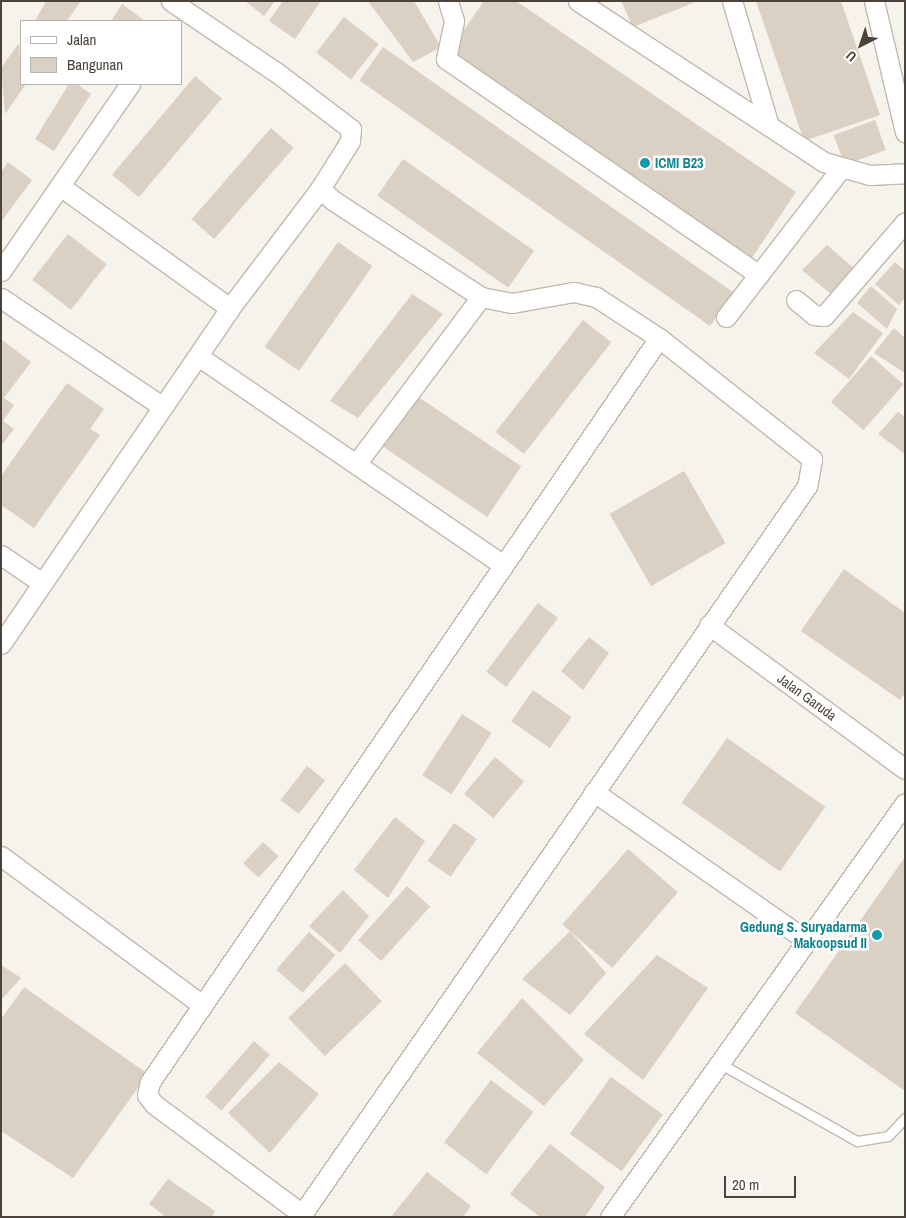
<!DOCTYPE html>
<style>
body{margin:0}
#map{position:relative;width:906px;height:1218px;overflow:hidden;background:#f6f2ec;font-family:"Archivo Narrow",sans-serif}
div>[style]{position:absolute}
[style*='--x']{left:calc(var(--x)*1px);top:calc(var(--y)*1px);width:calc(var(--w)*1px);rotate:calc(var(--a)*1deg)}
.building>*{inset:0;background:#dbd0c4;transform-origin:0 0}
.roads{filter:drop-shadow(1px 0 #c2b9ae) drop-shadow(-1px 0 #c2b9ae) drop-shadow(0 1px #c2b9ae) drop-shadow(0 -1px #c2b9ae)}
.service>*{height:9px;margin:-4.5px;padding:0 4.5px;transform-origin:4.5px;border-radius:4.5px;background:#fff}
.minor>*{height:19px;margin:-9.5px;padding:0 9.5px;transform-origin:9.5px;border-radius:9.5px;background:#fff}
.dots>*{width:14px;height:14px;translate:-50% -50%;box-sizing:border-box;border:2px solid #fff;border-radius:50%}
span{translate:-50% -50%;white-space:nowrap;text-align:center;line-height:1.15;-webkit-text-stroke:5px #fff;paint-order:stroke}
.culture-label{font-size:14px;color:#0d838f;font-weight:700}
.left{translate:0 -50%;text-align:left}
.right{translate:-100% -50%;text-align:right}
.street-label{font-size:14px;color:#4b4339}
.frame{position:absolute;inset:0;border:2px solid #4b4339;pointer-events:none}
.legend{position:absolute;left:20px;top:20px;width:162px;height:65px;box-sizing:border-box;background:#fff;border:1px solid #b7b4b0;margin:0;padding:6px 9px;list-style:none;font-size:15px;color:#4b4339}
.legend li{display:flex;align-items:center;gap:10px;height:25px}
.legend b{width:25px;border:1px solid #b7b4b0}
.north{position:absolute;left:836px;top:20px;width:50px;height:50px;-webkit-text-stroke:4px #fff;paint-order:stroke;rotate:221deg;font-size:14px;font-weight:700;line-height:20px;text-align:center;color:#4b4339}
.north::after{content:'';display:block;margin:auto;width:18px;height:22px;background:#4b4339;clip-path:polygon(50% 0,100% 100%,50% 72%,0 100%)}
.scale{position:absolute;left:724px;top:1176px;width:72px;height:22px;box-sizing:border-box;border:2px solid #4b4339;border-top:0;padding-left:6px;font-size:15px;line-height:18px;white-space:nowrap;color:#4b4339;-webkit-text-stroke:4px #fff;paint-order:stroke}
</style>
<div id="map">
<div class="building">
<div style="clip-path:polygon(46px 1px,81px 1px,67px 21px,35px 21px)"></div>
<div style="clip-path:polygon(245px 1px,275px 1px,264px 16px)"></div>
<div style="clip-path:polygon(283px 1px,321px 1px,295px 39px,269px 21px)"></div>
<div style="clip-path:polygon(368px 1px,414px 1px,441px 47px,413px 62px)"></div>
<div style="clip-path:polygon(484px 1px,516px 1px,796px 192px,749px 262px,446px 56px)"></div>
<div style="clip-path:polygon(621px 1px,698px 1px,633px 27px)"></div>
<div style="clip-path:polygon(756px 1px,841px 1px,880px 115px,804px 141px)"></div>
<div style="clip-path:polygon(122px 4px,145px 21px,111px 21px)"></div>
<div style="left:344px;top:17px;width:44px;height:45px;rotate:38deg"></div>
<div style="clip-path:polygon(19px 43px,21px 84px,26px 84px,5px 114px,1px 68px)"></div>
<div style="left:383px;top:47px;width:428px;height:41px;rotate:35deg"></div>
<div style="left:195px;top:76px;width:35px;height:129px;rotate:40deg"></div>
<div style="clip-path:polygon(69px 84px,77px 84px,91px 94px,54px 151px,35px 139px)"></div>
<div style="left:875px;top:120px;width:32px;height:44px;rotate:70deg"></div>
<div style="left:271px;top:128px;width:30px;height:121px;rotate:41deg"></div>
<div style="left:403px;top:159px;width:160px;height:45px;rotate:35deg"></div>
<div style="clip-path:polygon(8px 162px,32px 180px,1px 222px,1px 172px)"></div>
<div style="left:68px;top:234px;width:49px;height:58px;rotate:38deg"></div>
<div style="left:338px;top:242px;width:42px;height:128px;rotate:35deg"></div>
<div style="clip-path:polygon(827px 245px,857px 271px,832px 295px,802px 270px)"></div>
<div style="clip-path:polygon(895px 262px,905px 271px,905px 298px,899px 305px,875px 284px)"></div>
<div style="clip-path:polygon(871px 286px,897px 309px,887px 329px,857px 303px)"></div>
<div style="clip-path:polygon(412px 294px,443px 314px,358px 418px,330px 401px)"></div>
<div style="clip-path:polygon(853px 312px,883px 333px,849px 379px,814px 353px)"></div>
<div style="left:583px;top:320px;width:36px;height:142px;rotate:38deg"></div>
<div style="clip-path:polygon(894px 328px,905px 338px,905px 373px,874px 353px)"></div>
<div style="clip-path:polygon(1px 339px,31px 362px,4px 398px,14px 405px,3px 421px,14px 429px,1px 446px)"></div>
<div style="left:871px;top:356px;width:43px;height:61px;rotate:41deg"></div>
<div style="clip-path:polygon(67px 383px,104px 409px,90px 429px,100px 435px,34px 528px,1px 505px,1px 476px)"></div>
<div style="left:411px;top:392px;width:133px;height:61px;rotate:34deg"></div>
<div style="clip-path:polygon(898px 412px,905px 417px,905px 454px,878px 434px)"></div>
<div style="left:684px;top:471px;width:83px;height:86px;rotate:60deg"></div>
<div style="clip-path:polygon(844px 569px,905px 613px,905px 693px,900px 700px,801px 631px)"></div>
<div style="left:538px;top:603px;width:25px;height:86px;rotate:37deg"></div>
<div style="clip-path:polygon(589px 637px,609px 653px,583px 690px,561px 671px)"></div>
<div style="left:533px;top:690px;width:47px;height:38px;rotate:35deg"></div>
<div style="left:462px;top:714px;width:35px;height:73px;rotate:33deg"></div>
<div style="left:727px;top:738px;width:120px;height:79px;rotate:35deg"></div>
<div style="left:495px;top:757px;width:38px;height:48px;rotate:40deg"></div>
<div style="left:307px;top:766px;width:23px;height:43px;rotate:38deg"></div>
<div style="clip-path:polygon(395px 817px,425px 841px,388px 898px,354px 870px)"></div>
<div style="left:454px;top:823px;width:28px;height:46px;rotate:35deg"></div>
<div style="left:263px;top:842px;width:21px;height:29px;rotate:43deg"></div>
<div style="left:628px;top:849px;width:66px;height:100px;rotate:41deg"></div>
<div style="clip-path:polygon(905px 857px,905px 1091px,795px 1013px)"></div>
<div style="left:407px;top:886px;width:31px;height:73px;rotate:42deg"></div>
<div style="clip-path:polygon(343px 890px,369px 916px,340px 953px,309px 926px)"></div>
<div style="clip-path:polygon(570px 931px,606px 973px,570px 1015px,522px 979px)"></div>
<div style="left:309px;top:932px;width:35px;height:50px;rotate:41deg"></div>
<div style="clip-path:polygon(657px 955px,708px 988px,643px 1080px,584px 1034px)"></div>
<div style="left:345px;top:963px;width:53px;height:79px;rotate:46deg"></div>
<div style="clip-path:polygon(1px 965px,21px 978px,1px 1000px)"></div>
<div style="clip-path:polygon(24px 987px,148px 1074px,73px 1178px,1px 1131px,1px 1019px)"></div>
<div style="clip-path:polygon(522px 998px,584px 1060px,544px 1106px,477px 1053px)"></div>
<div style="left:254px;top:1041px;width:21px;height:74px;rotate:41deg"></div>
<div style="clip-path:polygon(279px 1062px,319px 1094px,270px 1153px,228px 1113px)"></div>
<div style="left:611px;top:1077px;width:64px;height:70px;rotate:36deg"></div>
<div style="left:491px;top:1080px;width:53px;height:78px;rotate:37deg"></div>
<div style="clip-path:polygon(550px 1144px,605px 1187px,585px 1217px,540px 1217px,510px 1194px)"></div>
<div style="clip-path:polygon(427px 1172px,471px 1206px,463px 1217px,391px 1217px)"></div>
<div style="clip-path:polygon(168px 1179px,215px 1211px,212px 1217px,166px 1217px,149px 1204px)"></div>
</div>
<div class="roads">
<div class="service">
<div style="--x:719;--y:1063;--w:159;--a:29.5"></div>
<div style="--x:857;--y:1141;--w:31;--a:-9"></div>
<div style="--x:888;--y:1136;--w:25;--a:-47"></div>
</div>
<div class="minor">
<div style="--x:171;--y:1;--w:127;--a:34.1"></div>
<div style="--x:276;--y:72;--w:94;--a:37.2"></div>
<div style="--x:351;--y:129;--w:12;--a:95"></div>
<div style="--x:350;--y:141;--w:57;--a:122"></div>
<div style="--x:320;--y:189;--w:18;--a:41"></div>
<div style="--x:334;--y:201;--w:176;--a:33.1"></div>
<div style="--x:481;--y:297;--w:32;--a:11"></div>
<div style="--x:512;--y:303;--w:63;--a:-10.1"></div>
<div style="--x:574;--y:292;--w:23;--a:13"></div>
<div style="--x:596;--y:297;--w:75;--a:33.1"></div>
<div style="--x:659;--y:338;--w:195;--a:38.3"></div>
<div style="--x:812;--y:459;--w:27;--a:100"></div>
<div style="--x:807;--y:486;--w:890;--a:124.74"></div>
<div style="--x:448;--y:1;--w:21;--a:73"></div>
<div style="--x:454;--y:21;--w:39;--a:102"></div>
<div style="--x:446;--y:59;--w:380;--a:34.6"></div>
<div style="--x:578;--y:1;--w:294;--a:33.2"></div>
<div style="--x:824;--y:162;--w:48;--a:15.8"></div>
<div style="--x:870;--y:175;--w:35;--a:-3"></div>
<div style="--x:732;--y:1;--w:130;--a:73.5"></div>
<div style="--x:874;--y:1;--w:135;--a:76.7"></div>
<div style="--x:60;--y:186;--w:209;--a:35.7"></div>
<div style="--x:1;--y:271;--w:227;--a:-55.4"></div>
<div style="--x:1;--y:298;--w:195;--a:33.9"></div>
<div style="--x:796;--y:300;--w:23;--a:40"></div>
<div style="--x:814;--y:315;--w:10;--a:6"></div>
<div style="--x:824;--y:316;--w:124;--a:-49.2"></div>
<div style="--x:726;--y:317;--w:188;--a:-52.3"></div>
<div style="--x:198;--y:356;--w:368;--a:34.4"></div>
<div style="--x:356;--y:464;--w:209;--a:-53.2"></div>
<div style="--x:1;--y:555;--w:50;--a:34.3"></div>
<div style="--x:709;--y:625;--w:243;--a:36.3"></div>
<div style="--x:1;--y:644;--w:407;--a:-55.7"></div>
<div style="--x:230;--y:308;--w:149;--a:-52.9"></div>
<div style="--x:594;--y:792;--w:257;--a:34.9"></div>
<div style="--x:1;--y:856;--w:249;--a:36.5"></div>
<div style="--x:302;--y:1214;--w:184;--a:-143.4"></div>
<div style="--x:154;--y:1104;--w:11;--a:-128"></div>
<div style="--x:147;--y:1095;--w:13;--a:-77"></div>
<div style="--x:150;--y:1082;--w:901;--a:-55.62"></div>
<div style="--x:610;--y:1217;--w:508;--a:-54.53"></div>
</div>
</div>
<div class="dots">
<div style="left:645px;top:163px;background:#0f9aa8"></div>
<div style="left:877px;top:935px;background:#0f9aa8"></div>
</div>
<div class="culture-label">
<span class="left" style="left:655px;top:163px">ICMI B23</span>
<span class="right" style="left:867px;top:935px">Gedung S. Suryadarma<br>Makoopsud II</span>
</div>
<div class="street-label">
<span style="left:807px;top:697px;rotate:36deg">Jalan Garuda</span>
</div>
<div class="frame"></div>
<ul class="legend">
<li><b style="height:6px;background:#fff"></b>Jalan</li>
<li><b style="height:14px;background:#dbd0c4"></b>Bangunan</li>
</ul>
<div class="north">U</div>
<div class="scale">20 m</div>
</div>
